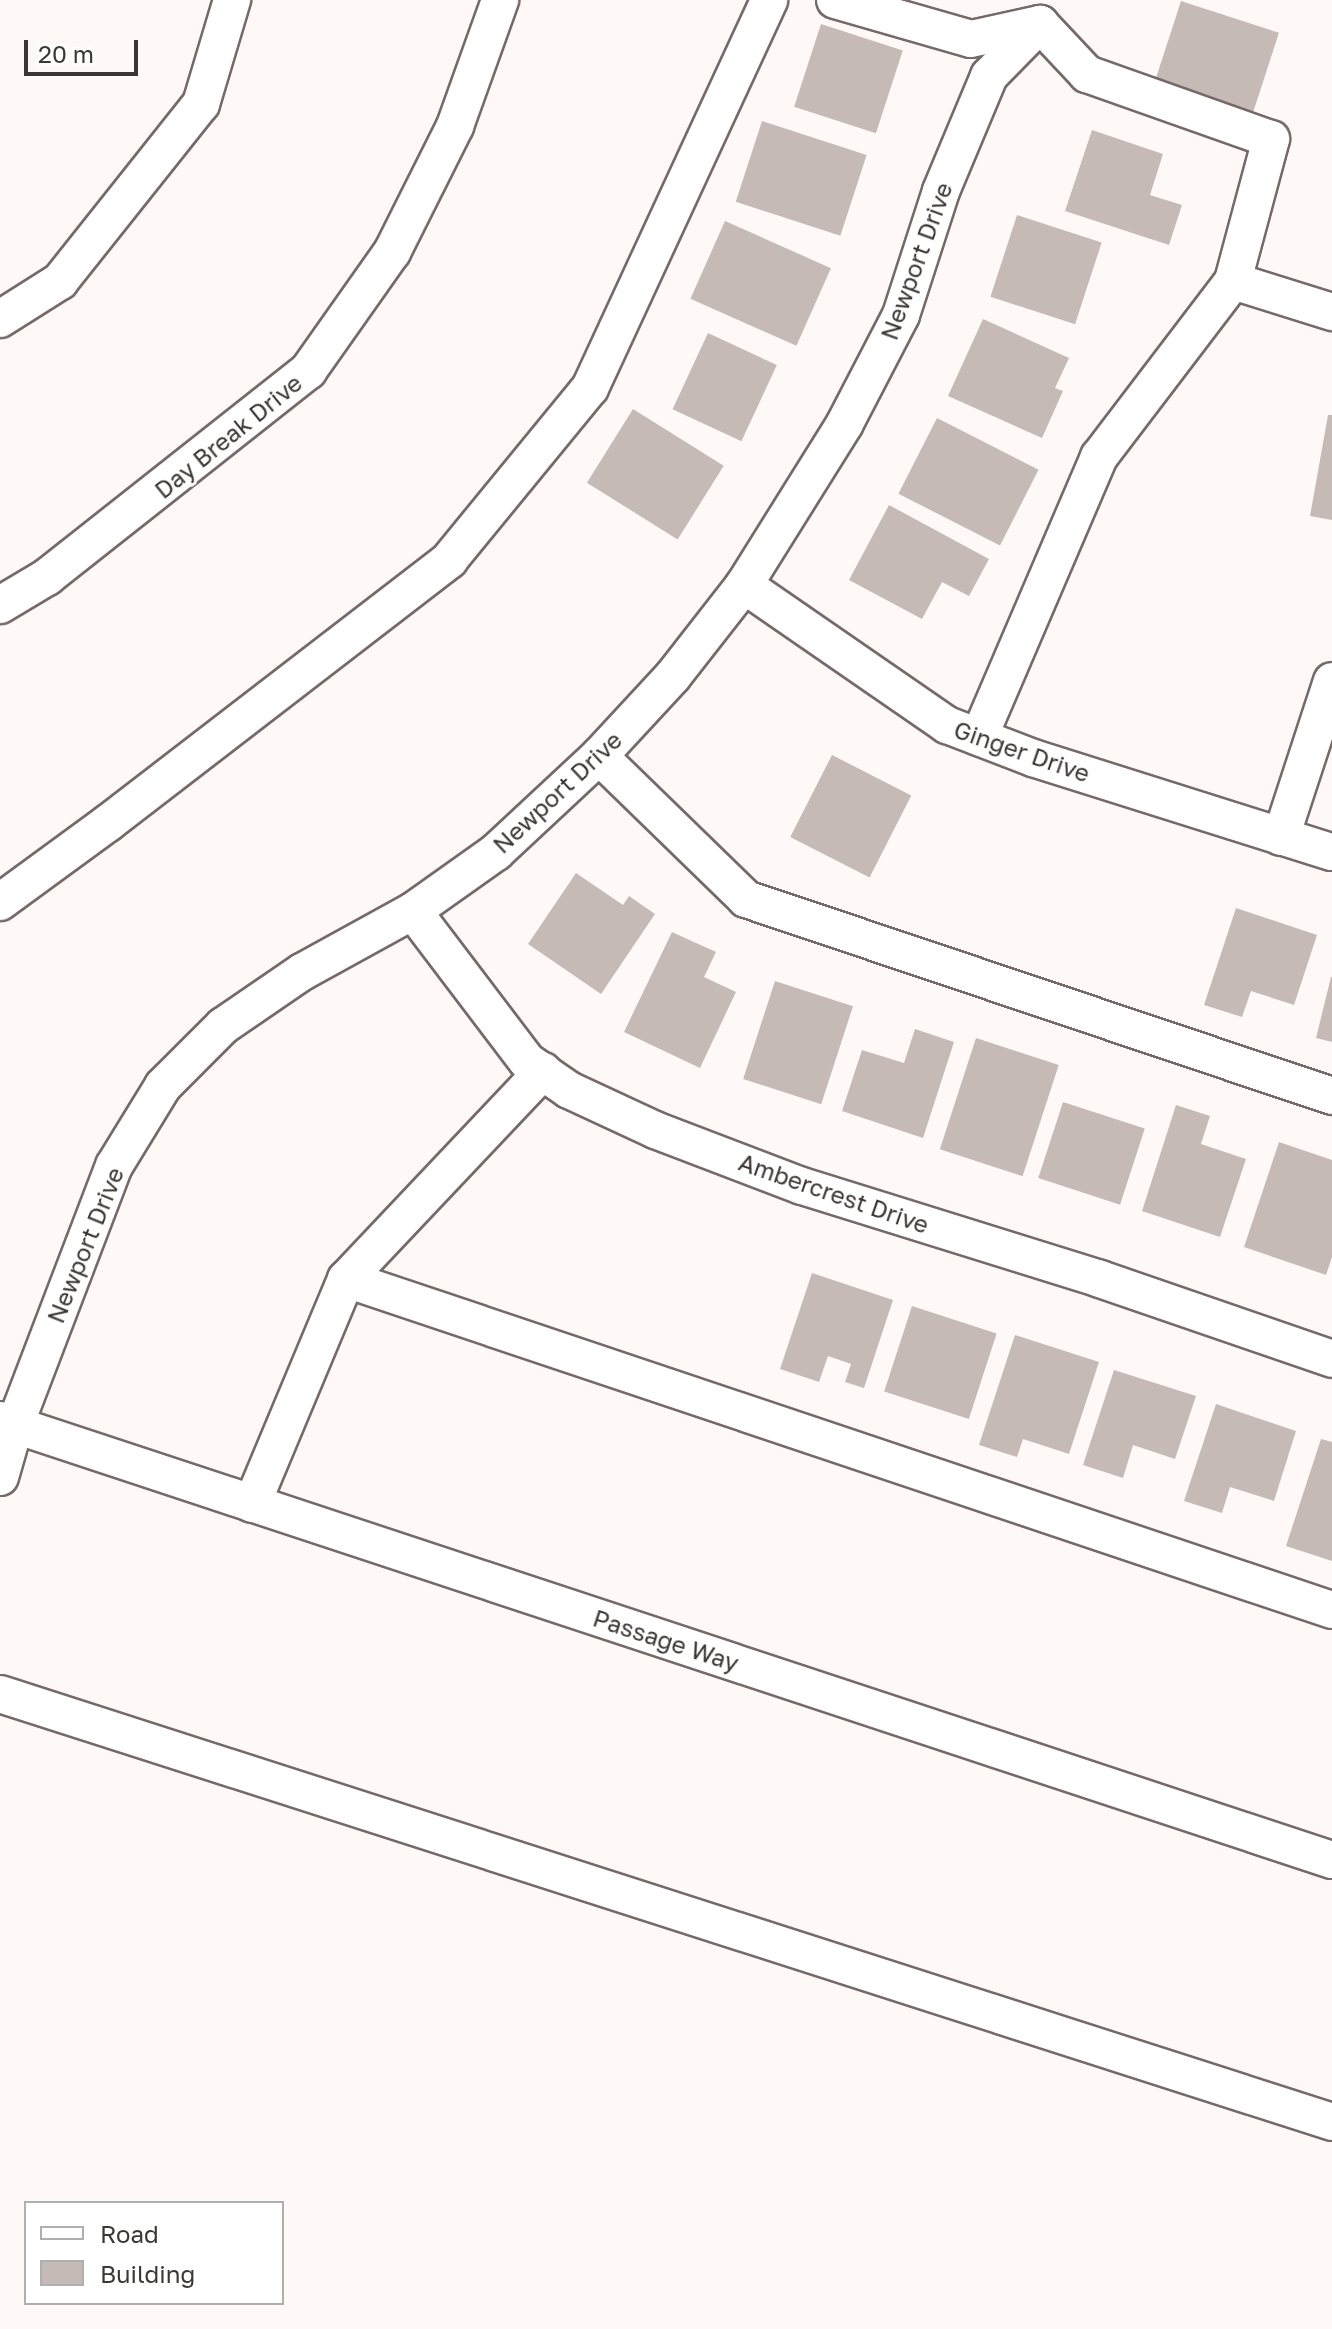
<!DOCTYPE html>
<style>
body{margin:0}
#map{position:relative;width:1332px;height:2329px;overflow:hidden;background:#fef9f7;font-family:"Golos Text",sans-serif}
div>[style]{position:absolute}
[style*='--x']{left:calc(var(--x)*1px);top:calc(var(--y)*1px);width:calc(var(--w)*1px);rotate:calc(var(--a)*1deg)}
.building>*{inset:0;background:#c6bab7;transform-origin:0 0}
.roads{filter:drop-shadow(2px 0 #756a68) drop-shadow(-2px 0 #756a68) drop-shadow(0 2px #756a68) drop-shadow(0 -2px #756a68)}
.minor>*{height:36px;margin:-18px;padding:0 18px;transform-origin:18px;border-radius:18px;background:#fff}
span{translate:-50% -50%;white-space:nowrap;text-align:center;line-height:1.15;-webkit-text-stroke:6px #fff;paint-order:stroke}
.street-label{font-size:24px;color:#3b3735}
.legend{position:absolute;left:24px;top:2201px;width:260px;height:104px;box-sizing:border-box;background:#fff;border:2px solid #b1afae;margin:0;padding:10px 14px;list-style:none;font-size:24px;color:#3b3735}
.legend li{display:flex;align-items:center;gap:16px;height:40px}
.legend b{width:40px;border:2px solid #b1afae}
.scale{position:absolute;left:24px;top:40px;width:114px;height:36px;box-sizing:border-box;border:4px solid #3b3735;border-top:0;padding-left:10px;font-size:24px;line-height:28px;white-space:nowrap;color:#3b3735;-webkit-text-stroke:6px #fff;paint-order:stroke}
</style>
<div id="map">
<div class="building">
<div style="left:1181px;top:1px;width:103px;height:83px;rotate:18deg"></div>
<div style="left:821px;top:24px;width:86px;height:87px;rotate:18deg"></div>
<div style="left:762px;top:121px;width:110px;height:85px;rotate:18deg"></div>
<div style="clip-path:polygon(1092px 130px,1163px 154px,1150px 195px,1182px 205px,1169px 245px,1065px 211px)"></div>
<div style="left:1017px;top:215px;width:89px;height:86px;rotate:18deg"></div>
<div style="left:725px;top:221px;width:116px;height:85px;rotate:24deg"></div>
<div style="clip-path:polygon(983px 319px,1069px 358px,1055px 388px,1063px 391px,1042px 438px,948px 396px)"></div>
<div style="left:708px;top:333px;width:76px;height:84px;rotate:25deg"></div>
<div style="left:633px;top:409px;width:107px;height:87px;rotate:32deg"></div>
<div style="clip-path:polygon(1328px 415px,1332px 415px,1332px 520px,1310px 516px)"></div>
<div style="left:937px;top:418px;width:114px;height:85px;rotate:27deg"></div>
<div style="clip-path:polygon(889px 505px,989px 559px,969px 596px,942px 582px,922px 619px,849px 580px)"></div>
<div style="left:832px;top:755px;width:89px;height:92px;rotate:27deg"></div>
<div style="clip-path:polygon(576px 873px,623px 905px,629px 896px,655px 914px,601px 994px,528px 944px)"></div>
<div style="clip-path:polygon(1236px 908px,1317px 935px,1294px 1005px,1251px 991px,1242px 1017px,1204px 1005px)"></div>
<div style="clip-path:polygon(672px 932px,716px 952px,704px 977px,736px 992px,700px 1068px,624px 1032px)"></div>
<div style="clip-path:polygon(1331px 977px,1332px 977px,1332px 1042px,1316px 1038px)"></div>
<div style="left:775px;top:981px;width:82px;height:103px;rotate:18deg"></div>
<div style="clip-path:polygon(915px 1029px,954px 1042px,923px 1138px,842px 1111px,862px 1050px,904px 1063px)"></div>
<div style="left:976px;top:1038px;width:87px;height:117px;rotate:18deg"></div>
<div style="left:1063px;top:1102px;width:86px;height:80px;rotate:18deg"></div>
<div style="clip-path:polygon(1176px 1105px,1210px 1116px,1201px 1144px,1246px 1159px,1220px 1237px,1142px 1211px)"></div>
<div style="clip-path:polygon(1279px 1142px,1332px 1160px,1332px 1257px,1326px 1275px,1244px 1247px)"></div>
<div style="clip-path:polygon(812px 1273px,893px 1300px,864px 1388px,845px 1382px,851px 1364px,828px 1356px,819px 1382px,780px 1369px)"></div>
<div style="left:912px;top:1306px;width:89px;height:90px;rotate:18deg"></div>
<div style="clip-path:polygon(1015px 1335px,1099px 1362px,1069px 1454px,1023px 1439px,1017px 1457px,979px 1445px)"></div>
<div style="clip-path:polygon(1114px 1370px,1196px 1396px,1175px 1459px,1133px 1445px,1123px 1478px,1083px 1465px)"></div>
<div style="clip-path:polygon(1216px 1404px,1296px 1431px,1274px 1501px,1230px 1487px,1222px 1513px,1184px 1501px)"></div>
<div style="clip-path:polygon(1321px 1439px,1332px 1442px,1332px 1561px,1286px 1546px)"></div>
</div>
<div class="roads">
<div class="minor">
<div style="--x:835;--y:0;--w:141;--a:16"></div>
<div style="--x:971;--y:39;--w:71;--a:-12.3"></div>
<div style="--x:1040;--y:24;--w:69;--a:46.8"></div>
<div style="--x:1087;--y:74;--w:195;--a:19.5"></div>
<div style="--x:1271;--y:139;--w:147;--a:105"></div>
<div style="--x:0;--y:319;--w:71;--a:-32.3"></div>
<div style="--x:60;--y:281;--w:226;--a:-51.5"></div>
<div style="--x:201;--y:104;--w:109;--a:-73.4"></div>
<div style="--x:744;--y:585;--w:247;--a:34.6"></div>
<div style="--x:947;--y:725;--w:92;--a:21"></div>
<div style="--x:1033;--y:758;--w:313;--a:17.5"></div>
<div style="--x:0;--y:605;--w:55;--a:-30.8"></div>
<div style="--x:47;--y:577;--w:333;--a:-38.3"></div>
<div style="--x:308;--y:371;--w:146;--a:-54.8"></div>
<div style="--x:392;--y:252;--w:141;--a:-63.4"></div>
<div style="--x:455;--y:126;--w:134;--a:-70.3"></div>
<div style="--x:979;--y:737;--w:305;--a:-66.8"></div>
<div style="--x:1099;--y:457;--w:221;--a:-52.7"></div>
<div style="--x:1233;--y:281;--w:104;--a:17.4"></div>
<div style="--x:599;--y:756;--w:205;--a:44.2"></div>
<div style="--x:746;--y:899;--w:618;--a:18.58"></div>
<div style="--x:1281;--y:837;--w:164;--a:-71.9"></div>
<div style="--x:0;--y:902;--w:134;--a:-36.2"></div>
<div style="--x:108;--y:823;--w:431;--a:-37.6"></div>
<div style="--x:449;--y:560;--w:222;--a:-50.7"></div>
<div style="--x:590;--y:388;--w:427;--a:-65.2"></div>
<div style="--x:413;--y:911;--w:188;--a:52.8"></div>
<div style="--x:527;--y:1061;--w:51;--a:34.6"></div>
<div style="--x:569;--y:1090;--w:95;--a:24.9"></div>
<div style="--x:655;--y:1130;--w:157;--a:20.9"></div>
<div style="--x:802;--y:1186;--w:312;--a:17.3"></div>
<div style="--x:1100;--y:1279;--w:245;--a:19"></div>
<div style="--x:543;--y:1071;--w:286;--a:133.4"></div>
<div style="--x:346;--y:1279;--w:1040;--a:18.56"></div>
<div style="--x:0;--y:1420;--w:1403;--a:18.28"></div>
<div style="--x:0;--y:1477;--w:54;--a:-73.9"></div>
<div style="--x:15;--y:1425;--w:277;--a:-69.1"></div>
<div style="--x:114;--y:1166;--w:94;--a:-58.5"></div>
<div style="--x:163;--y:1086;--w:85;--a:-45"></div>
<div style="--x:223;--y:1026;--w:96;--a:-34.4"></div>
<div style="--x:302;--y:972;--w:127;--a:-28.8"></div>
<div style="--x:413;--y:911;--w:102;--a:-35.4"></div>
<div style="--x:496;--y:852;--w:141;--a:-43"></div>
<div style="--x:599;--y:756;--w:109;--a:-47.2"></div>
<div style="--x:673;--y:676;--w:115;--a:-52"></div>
<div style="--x:744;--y:585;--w:189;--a:-58"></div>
<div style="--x:844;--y:425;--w:124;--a:-62.6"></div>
<div style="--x:901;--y:315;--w:130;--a:-72.1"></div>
<div style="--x:941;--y:191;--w:125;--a:-67.3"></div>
<div style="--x:989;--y:76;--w:73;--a:-45.6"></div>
<div style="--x:252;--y:1504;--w:244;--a:-67.3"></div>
<div style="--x:0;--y:1694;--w:1399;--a:17.81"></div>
</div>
</div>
<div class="street-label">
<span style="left:916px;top:261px;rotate:-70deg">Newport Drive</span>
<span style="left:228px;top:436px;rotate:-39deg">Day Break Drive</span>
<span style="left:1022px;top:751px;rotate:19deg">Ginger Drive</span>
<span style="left:557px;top:792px;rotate:-43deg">Newport Drive</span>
<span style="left:834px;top:1193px;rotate:19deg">Ambercrest Drive</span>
<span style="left:85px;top:1245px;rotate:-68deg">Newport Drive</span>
<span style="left:666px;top:1640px;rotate:18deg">Passage Way</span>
</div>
<ul class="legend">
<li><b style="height:10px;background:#fff"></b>Road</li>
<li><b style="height:22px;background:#c6bab7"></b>Building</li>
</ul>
<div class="scale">20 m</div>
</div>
